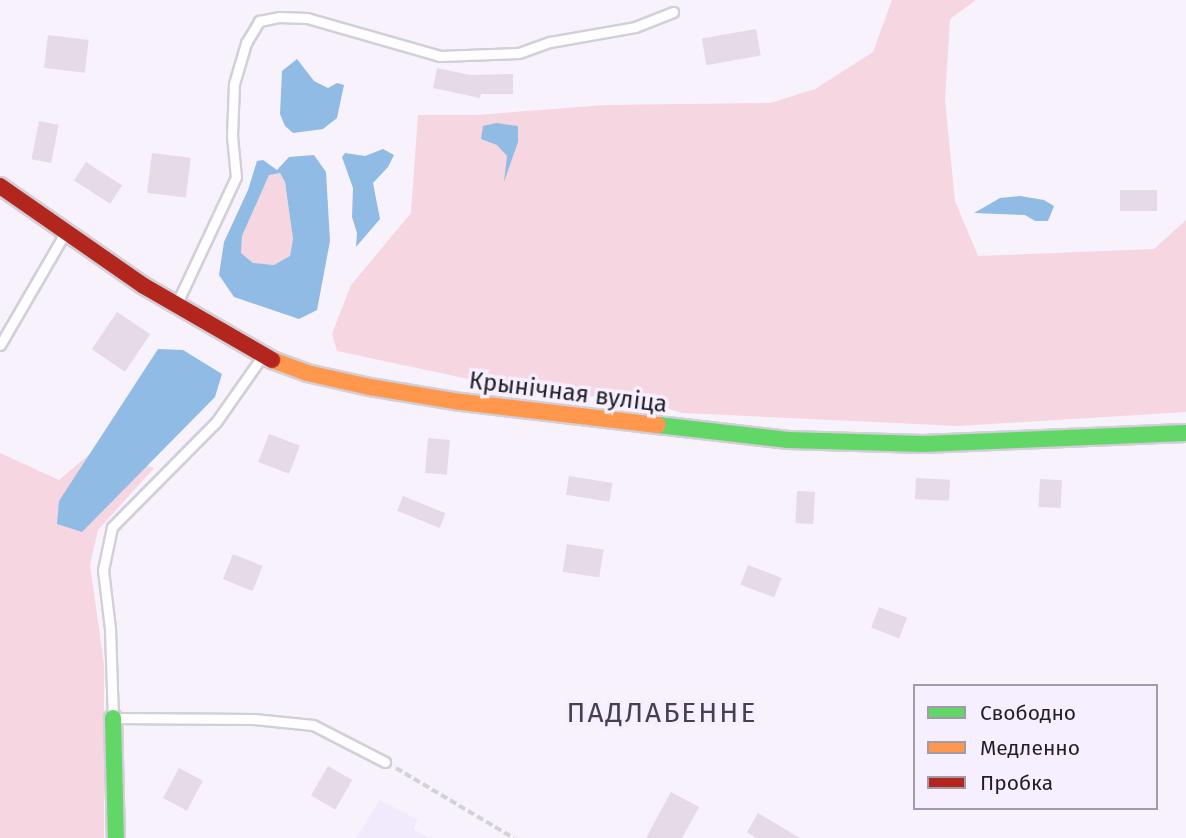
<!DOCTYPE html>
<meta charset="utf-8">
<style>
body{margin:0}
#map{position:relative;width:1186px;height:838px;overflow:hidden;background:#f7f2fc;font-family:"Fira Sans",sans-serif}
div>[style]{position:absolute}
[style*='--x']{left:calc(var(--x)*1px);top:calc(var(--y)*1px);width:calc(var(--w)*1px);rotate:calc(var(--a)*1deg)}
.built>*{inset:0;background:#f1e9fc}
.green>*{inset:0;background:#f6d6e0}
.water>*{inset:0;background:#90bbe4}
.building>*{inset:0;background:#e5dae5;transform-origin:0 0}
.path>*{height:3.5px;margin-top:-1.75px;transform-origin:0;background:repeating-linear-gradient(90deg,#d3d2d5 0 7px,transparent 0 10.5px)}
.roads{filter:drop-shadow(2px 0 #d3cfd8) drop-shadow(-2px 0 #d3cfd8) drop-shadow(0 2px #d3cfd8) drop-shadow(0 -2px #d3cfd8)}
.lane>*{height:9px;margin:-4.5px;padding:0 4.5px;transform-origin:4.5px;border-radius:4.5px;background:#fefdff}
.fast>*{height:16px;margin:-8px;padding:0 8px;transform-origin:8px;border-radius:8px;background:#63d668}
.slow>*{height:16px;margin:-8px;padding:0 8px;transform-origin:8px;border-radius:8px;background:#ff974d}
.jam>*{height:16px;margin:-8px;padding:0 8px;transform-origin:8px;border-radius:8px;background:#b3261e}
span{translate:-50% -50%;white-space:nowrap;text-align:center;line-height:1.15;-webkit-text-stroke:7px #f6efff;paint-order:stroke}
.street-label{font-size:24px;color:#211e25}
.quarter-label{font-size:28px;color:#463f4f;letter-spacing:2px}
.legend{position:absolute;left:913px;top:684px;width:245px;height:126px;box-sizing:border-box;background:#f6efff;border:2px solid #a19ba8;margin:0;padding:9px 12px;list-style:none;font-size:21px;color:#211e25}
.legend li{display:flex;align-items:center;gap:14px;height:35px}
.legend b{width:35px;border:2px solid #a19ba8}
</style>
<div id="map">
<div class="built">
<div style="clip-path:polygon(380px 800px,418px 820px,413px 829px,430px 838px,356px 838px)"></div>
</div>
<div class="green">
<div style="clip-path:polygon(892px 0,976px 0,950px 19px,945px 100px,955px 201px,978px 256px,1154px 249px,1186px 220px,1186px 412px,959px 426px,682px 413px,647px 402px,506px 387px,337px 351px,332px 334px,351px 285px,411px 213px,418px 115px,477px 115px,605px 105px,770px 103px,815px 89px,873px 52px)"></div>
<div style="clip-path:polygon(280px 173px,285px 182px,293px 239px,290px 256px,274px 265px,253px 263px,241px 253px,242px 236px,269px 174px)"></div>
<div style="clip-path:polygon(106px 440px,136px 463px,154px 468px,98px 530px,90px 565px,104px 664px,104px 838px,0 838px,0 453px,59px 480px)"></div>
</div>
<div class="water">
<div style="clip-path:polygon(297px 59px,314px 81px,328px 88px,337px 83px,344px 85px,337px 118px,323px 129px,293px 133px,285px 126px,280px 114px,282px 71px)"></div>
<div style="clip-path:polygon(496px 123px,518px 126px,518px 142px,504px 182px,507px 156px,497px 145px,481px 139px,483px 126px)"></div>
<div style="clip-path:polygon(383px 149px,394px 155px,388px 167px,373px 183px,380px 219px,356px 247px,357px 233px,352px 217px,353px 188px,342px 157px,345px 153px,365px 156px)"></div>
<div style="clip-path:polygon(evenodd,314px 155px,326px 172px,330px 241px,317px 310px,299px 319px,234px 297px,219px 275px,224px 242px,248px 190px,257px 161px,263px 160px,277px 170px,289px 157px,314px 155px,280px 173px,285px 182px,293px 239px,290px 256px,274px 265px,253px 263px,241px 253px,242px 236px,269px 175px,280px 173px)"></div>
<div style="clip-path:polygon(1020px 196px,1044px 200px,1054px 206px,1048px 221px,1035px 221px,1025px 215px,974px 213px,1000px 198px)"></div>
<div style="clip-path:polygon(158px 349px,183px 350px,222px 374px,215px 397px,82px 532px,57px 524px,59px 501px)"></div>
</div>
<div class="building">
<div style="left:756px;top:29px;width:27px;height:55px;rotate:80deg"></div>
<div style="left:48px;top:35px;width:41px;height:33px;rotate:7deg"></div>
<div style="clip-path:polygon(437px 68px,470px 75px,513px 74px,513px 94px,481px 94px,480px 98px,433px 88px)"></div>
<div style="left:39px;top:121px;width:20px;height:39px;rotate:11deg"></div>
<div style="left:152px;top:153px;width:39px;height:40px;rotate:7deg"></div>
<div style="left:86px;top:162px;width:43px;height:22px;rotate:33deg"></div>
<div style="left:1120px;top:190px;width:37px;height:21px"></div>
<div style="left:117px;top:312px;width:40px;height:45px;rotate:34deg"></div>
<div style="left:269px;top:434px;width:33px;height:30px;rotate:21deg"></div>
<div style="left:428px;top:438px;width:22px;height:35px;rotate:5deg"></div>
<div style="left:569px;top:476px;width:44px;height:19px;rotate:9deg"></div>
<div style="left:916px;top:478px;width:34px;height:21px;rotate:3deg"></div>
<div style="left:1040px;top:479px;width:22px;height:28px;rotate:3deg"></div>
<div style="left:797px;top:491px;width:18px;height:32px;rotate:3deg"></div>
<div style="left:403px;top:496px;width:46px;height:16px;rotate:22deg"></div>
<div style="left:567px;top:544px;width:37px;height:28px;rotate:9deg"></div>
<div style="left:233px;top:554px;width:32px;height:27px;rotate:22deg"></div>
<div style="left:748px;top:565px;width:36px;height:21px;rotate:21deg"></div>
<div style="left:879px;top:607px;width:30px;height:22px;rotate:21deg"></div>
<div style="left:328px;top:766px;width:28px;height:34px;rotate:30deg"></div>
<div style="left:179px;top:768px;width:27px;height:34px;rotate:28deg"></div>
<div style="clip-path:polygon(671px 792px,699px 807px,682px 838px,646px 838px)"></div>
<div style="clip-path:polygon(758px 813px,800px 838px,756px 838px,747px 832px)"></div>
</div>
<div class="path">
<div style="--x:396;--y:768;--w:137;--a:30.7"></div>
</div>
<div class="roads">
<div class="lane">
<div style="--x:177;--y:303;--w:139;--a:-64.9"></div>
<div style="--x:236;--y:177;--w:41;--a:-95.6"></div>
<div style="--x:232;--y:136;--w:52;--a:-87.8"></div>
<div style="--x:234;--y:84;--w:43;--a:-73.7"></div>
<div style="--x:246;--y:43;--w:26;--a:-59"></div>
<div style="--x:259;--y:21;--w:20;--a:-11"></div>
<div style="--x:279;--y:17;--w:28;--a:2"></div>
<div style="--x:307;--y:18;--w:138;--a:15.9"></div>
<div style="--x:440;--y:56;--w:79;--a:-2.2"></div>
<div style="--x:519;--y:53;--w:33;--a:-20"></div>
<div style="--x:550;--y:42;--w:86;--a:-10"></div>
<div style="--x:635;--y:27;--w:41;--a:-21.5"></div>
<div style="--x:0;--y:345;--w:129;--a:-59.9"></div>
<div style="--x:261;--y:358;--w:78;--a:125.1"></div>
<div style="--x:216;--y:422;--w:148;--a:134.7"></div>
<div style="--x:112;--y:527;--w:44;--a:101.8"></div>
<div style="--x:103;--y:570;--w:59;--a:83.2"></div>
<div style="--x:110;--y:629;--w:89;--a:88.1"></div>
<div style="--x:113;--y:718;--w:141;--a:0.4"></div>
<div style="--x:254;--y:719;--w:59;--a:5.8"></div>
<div style="--x:313;--y:725;--w:81;--a:27.2"></div>
</div>
<div class="fast">
<div style="--x:658;--y:425;--w:131;--a:6.6"></div>
<div style="--x:788;--y:440;--w:135;--a:1.7"></div>
<div style="--x:923;--y:444;--w:263;--a:-2.4"></div>
<div style="--x:113;--y:718;--w:120;--a:88.6"></div>
</div>
<div class="slow">
<div style="--x:272;--y:360;--w:37;--a:20"></div>
<div style="--x:307;--y:373;--w:65;--a:12.5"></div>
<div style="--x:370;--y:387;--w:92;--a:9.4"></div>
<div style="--x:461;--y:402;--w:198;--a:6.7"></div>
</div>
<div class="jam">
<div style="--x:0;--y:186;--w:175;--a:34.8"></div>
<div style="--x:144;--y:286;--w:148;--a:30"></div>
</div>
</div>
<div class="street-label">
<span style="left:568px;top:393px;rotate:7deg">Крынічная вуліца</span>
</div>
<div class="quarter-label">
<span style="left:662px;top:713px">ПАДЛАБЕННЕ</span>
</div>
<ul class="legend">
<li><b style="height:9px;background:#63d668"></b>Свободно</li>
<li><b style="height:9px;background:#ff974d"></b>Медленно</li>
<li><b style="height:9px;background:#b3261e"></b>Пробка</li>
</ul>
</div>
